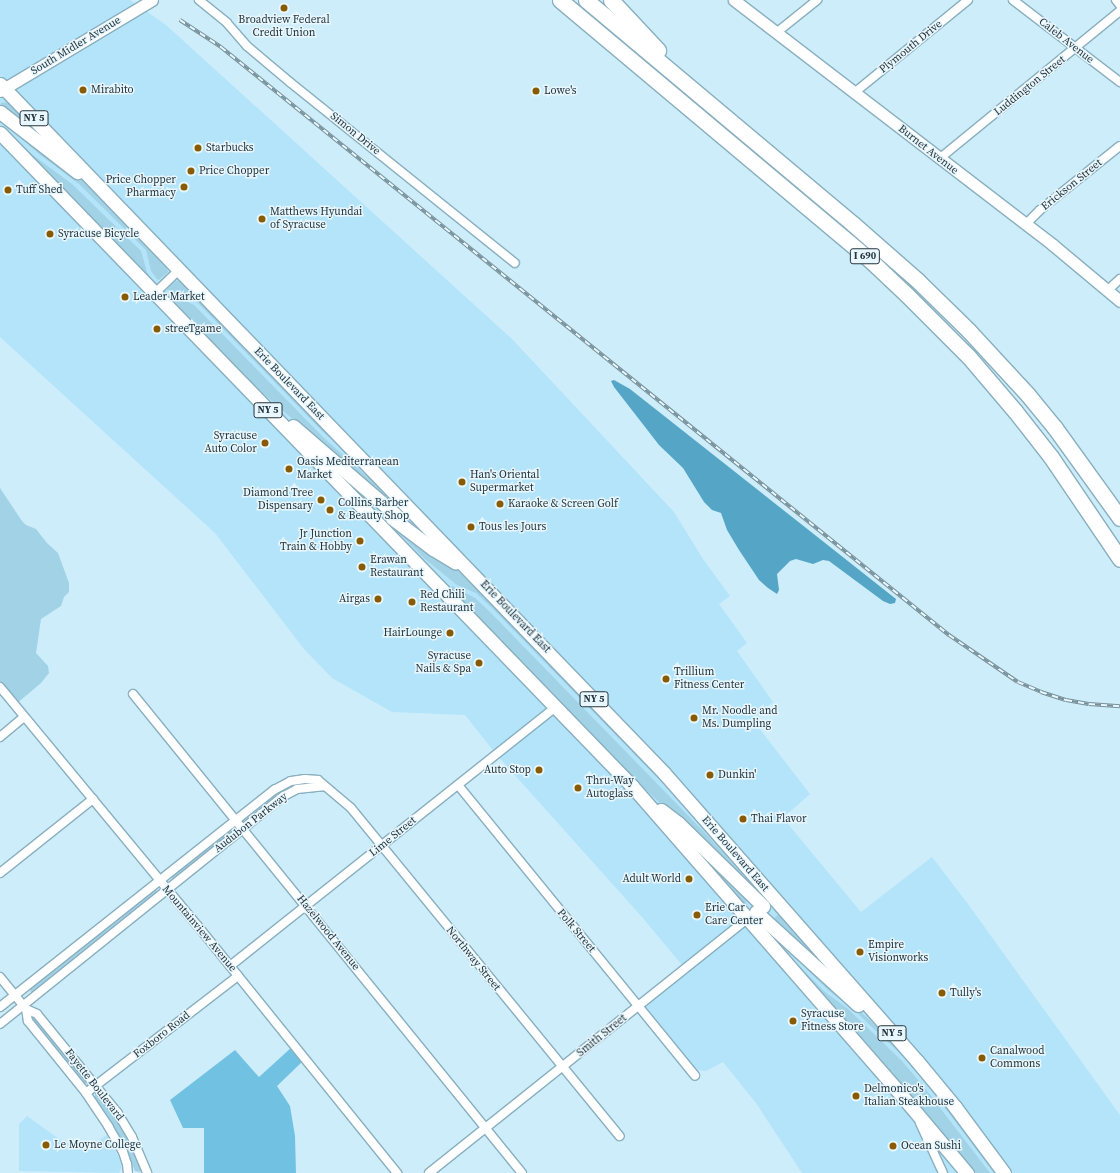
<!DOCTYPE html>
<style>
body{margin:0}
#map{position:relative;width:1120px;height:1173px;overflow:hidden;background:#cdedfa;font-family:"Source Serif 4",serif}
div>[style]{position:absolute}
[style*='--x']{left:calc(var(--x)*1px);top:calc(var(--y)*1px);width:calc(var(--w)*1px);rotate:calc(var(--a)*1deg)}
.built>*{inset:0;background:#b4e4f9}
.green>*{inset:0;background:#a2d2e6}
.forest>*{inset:0;background:#71c2e2}
.water>*{inset:0;background:#55a6c6}
.roads{filter:drop-shadow(1px 0 #89afbf) drop-shadow(-1px 0 #89afbf) drop-shadow(0 1px #89afbf) drop-shadow(0 -1px #89afbf)}
.street>*{height:8px;margin:-4px;padding:0 4px;transform-origin:4px;border-radius:4px;background:#fff}
.secondary>*{height:11px;margin:-5.5px;padding:0 5.5px;transform-origin:5.5px;border-radius:5.5px;background:#fff}
.primary>*{height:13px;margin:-6.5px;padding:0 6.5px;transform-origin:6.5px;border-radius:6.5px;background:#fff}
.highway>*{height:15px;margin:-7.5px;padding:0 7.5px;transform-origin:7.5px;border-radius:7.5px;background:#fff}
.rail>*{height:3.5px;margin-top:-1.75px;transform-origin:0;background:repeating-linear-gradient(90deg,#e8f7fe 0 6px,#789099 0 12px);box-sizing:border-box;border-block:1px solid #789099}
.dots>*{width:11px;height:11px;translate:-50% -50%;box-sizing:border-box;border:2px solid #e8f7fe;border-radius:50%}
span{translate:-50% -50%;white-space:nowrap;text-align:center;line-height:1.15;-webkit-text-stroke:3px #e8f7fe;paint-order:stroke}
.shield-label span{padding:1px 3px;background:#e8f7fe;border:1px solid;border-radius:3px;-webkit-text-stroke-width:0}
.shield-label{font-size:10px;color:#24343a;font-weight:700}
.poi-label{font-size:11px;color:#24343a}
.left{translate:0 -50%;text-align:left}
.right{translate:-100% -50%;text-align:right}
.street-label{font-size:11px;color:#24343a}
</style>
<div id="map">
<div class="built">
<div style="clip-path:polygon(0 0,130px 0,166px 25px,512px 339px,674px 512px,703px 559px,730px 596px,719px 604px,747px 643px,737px 651px,773px 702px,752px 719px,810px 794px,783px 818px,861px 912px,932px 857px,968px 904px,1120px 1115px,1120px 1173px,802px 1173px,756px 1103px,723px 1062px,706px 1071px,697px 1070px,639px 999px,682px 965px,642px 917px,496px 754px,465px 715px,392px 712px,332px 678px,304px 649px,215px 533px,0 337px)"></div>
<div style="clip-path:polygon(27px 1116px,62px 1141px,86px 1149px,107px 1135px,123px 1165px,119px 1173px,19px 1171px,19px 1124px)"></div>
</div>
<div class="green">
<div style="clip-path:polygon(8px 102px,41px 136px,40px 139px,0 105px,1px 103px)"></div>
<div style="clip-path:polygon(0 120px,61px 163px,93px 190px,167px 265px,168px 272px,159px 280px,157px 279px,151px 271px,146px 250px,79px 184px,39px 154px)"></div>
<div style="clip-path:polygon(0 125px,34px 156px,72px 184px,141px 251px,147px 272px,152px 281px,67px 193px,44px 173px,0 128px)"></div>
<div style="clip-path:polygon(180px 280px,318px 422px,396px 498px,398px 502px,396px 507px,393px 508px,391px 506px,392px 498px,385px 488px,322px 431px,198px 303px,187px 297px,175px 295px,167px 289px,176px 281px)"></div>
<div style="clip-path:polygon(166px 294px,171px 298px,188px 302px,194px 305px,324px 438px,372px 481px,388px 497px,388px 503px,248px 380px)"></div>
<div style="clip-path:polygon(0 488px,22px 521px,26px 525px,36px 529px,47px 543px,58px 553px,69px 583px,69px 592px,64px 597px,61px 606px,41px 619px,36px 653px,48px 666px,49px 673px,41px 683px,15px 705px,0 687px)"></div>
<div style="clip-path:polygon(399px 527px,476px 585px,702px 819px,762px 893px,756px 893px,758px 889px,717px 841px,676px 797px,491px 607px,476px 593px,457px 585px,425px 559px,396px 530px)"></div>
<div style="clip-path:polygon(452px 586px,475px 598px,491px 613px,707px 835px,754px 887px,753px 890px,629px 774px,450px 589px)"></div>
<div style="clip-path:polygon(230px 828px,232px 833px,175px 879px,171px 878px,171px 877px)"></div>
<div style="clip-path:polygon(693px 845px,747px 897px,746px 902px,747px 907px)"></div>
<div style="clip-path:polygon(153px 889px,157px 891px,156px 894px,34px 991px,30px 992px,31px 988px)"></div>
<div style="clip-path:polygon(779px 913px,827px 968px,773px 920px)"></div>
<div style="clip-path:polygon(768px 924px,914px 1062px,1001px 1173px,994px 1173px,920px 1075px,907px 1060px,855px 1011px,828px 990px,783px 946px,765px 927px)"></div>
<div style="clip-path:polygon(769px 936px,825px 992px,847px 1008px,902px 1061px,924px 1087px,990px 1173px,976px 1173px,851px 1026px,829px 1006px)"></div>
<div style="clip-path:polygon(30px 1011px,88px 1080px,85px 1085px,28px 1014px)"></div>
<div style="clip-path:polygon(95px 1093px,98px 1093px,103px 1098px,126px 1133px,142px 1168px,140px 1172px,135px 1171px,123px 1142px,95px 1099px)"></div>
</div>
<div class="forest">
<div style="clip-path:polygon(292px 1047px,303px 1061px,277px 1086px,290px 1106px,295px 1136px,296px 1173px,204px 1173px,204px 1128px,183px 1128px,170px 1100px,235px 1050px,259px 1077px)"></div>
</div>
<div class="water">
<div style="clip-path:polygon(614px 380px,630px 389px,896px 599px,895px 603px,890px 604px,883px 601px,829px 561px,823px 560px,813px 564px,796px 559px,790px 561px,777px 574px,779px 590px,777px 594px,768px 588px,759px 580px,739px 550px,727px 530px,721px 513px,712px 510px,704px 502px,683px 468px,659px 445px,614px 387px,611px 381px)"></div>
</div>
<div class="roads">
<div class="street">
<div style="--x:199;--y:0;--w:36;--a:39"></div>
<div style="--x:227;--y:23;--w:30;--a:49"></div>
<div style="--x:247;--y:46;--w:57;--a:40.1"></div>
<div style="--x:291;--y:83;--w:287;--a:38.8"></div>
<div style="--x:1013;--y:0;--w:135;--a:37.5"></div>
<div style="--x:1116;--y:0;--w:6;--a:51"></div>
<div style="--x:776;--y:33;--w:53;--a:-38.8"></div>
<div style="--x:854;--y:93;--w:147;--a:-39.2"></div>
<div style="--x:939;--y:159;--w:234;--a:-39.3"></div>
<div style="--x:1025;--y:225;--w:21;--a:-45"></div>
<div style="--x:1040;--y:210;--w:102;--a:-38.7"></div>
<div style="--x:1108;--y:290;--w:16;--a:-43"></div>
<div style="--x:155;--y:293;--w:33;--a:-44"></div>
<div style="--x:0;--y:687;--w:309;--a:50.4"></div>
<div style="--x:197;--y:925;--w:319;--a:51.1"></div>
<div style="--x:133;--y:694;--w:617;--a:50.92"></div>
<div style="--x:0;--y:737;--w:31;--a:-40"></div>
<div style="--x:458;--y:785;--w:375;--a:50.8"></div>
<div style="--x:0;--y:873;--w:119;--a:-38.5"></div>
<div style="--x:230;--y:966;--w:416;--a:-38.5"></div>
<div style="--x:0;--y:977;--w:41;--a:50.9"></div>
<div style="--x:26;--y:1009;--w:12;--a:81"></div>
<div style="--x:28;--y:1021;--w:92;--a:51.1"></div>
<div style="--x:86;--y:1093;--w:40;--a:56"></div>
<div style="--x:108;--y:1126;--w:30;--a:60"></div>
<div style="--x:123;--y:1152;--w:13;--a:72"></div>
<div style="--x:127;--y:1164;--w:9;--a:84"></div>
<div style="--x:0;--y:1007;--w:350;--a:-38.4"></div>
<div style="--x:274;--y:790;--w:19;--a:-28"></div>
<div style="--x:291;--y:781;--w:14;--a:-8"></div>
<div style="--x:305;--y:779;--w:13;--a:4"></div>
<div style="--x:318;--y:780;--w:43;--a:40.3"></div>
<div style="--x:351;--y:808;--w:424;--a:50.7"></div>
<div style="--x:26;--y:1009;--w:12;--a:24"></div>
<div style="--x:37;--y:1014;--w:127;--a:50.8"></div>
<div style="--x:117;--y:1112;--w:29;--a:59"></div>
<div style="--x:132;--y:1137;--w:39;--a:67"></div>
<div style="--x:0;--y:1024;--w:364;--a:-38.8"></div>
<div style="--x:284;--y:796;--w:15;--a:-28"></div>
<div style="--x:297;--y:789;--w:27;--a:-6"></div>
<div style="--x:86;--y:1093;--w:192;--a:-37.6"></div>
<div style="--x:920;--y:1123;--w:55;--a:65.3"></div>
<div style="--x:429;--y:1173;--w:412;--a:-38.6"></div>
</div>
<div class="secondary">
<div style="--x:734;--y:0;--w:402;--a:37.5"></div>
<div style="--x:1053;--y:245;--w:87;--a:39.9"></div>
<div style="--x:0;--y:91;--w:177;--a:-30.9"></div>
</div>
<div class="primary">
<div style="--x:0;--y:84;--w:957;--a:46.06"></div>
<div style="--x:664;--y:773;--w:383;--a:48.7"></div>
<div style="--x:917;--y:1061;--w:60;--a:50.4"></div>
<div style="--x:955;--y:1107;--w:82;--a:53.4"></div>
<div style="--x:0;--y:112;--w:98;--a:37.9"></div>
<div style="--x:0;--y:133;--w:909;--a:45.94"></div>
<div style="--x:632;--y:786;--w:403;--a:48.9"></div>
<div style="--x:897;--y:1090;--w:109;--a:49.9"></div>
<div style="--x:293;--y:426;--w:136;--a:40.8"></div>
<div style="--x:392;--y:518;--w:51;--a:37.1"></div>
<div style="--x:433;--y:549;--w:26;--a:31"></div>
<div style="--x:661;--y:810;--w:21;--a:37"></div>
<div style="--x:678;--y:823;--w:119;--a:44.3"></div>
<div style="--x:756;--y:912;--w:138;--a:42.4"></div>
</div>
<div class="highway">
<div style="--x:560;--y:0;--w:405;--a:40"></div>
<div style="--x:870;--y:260;--w:50;--a:43.4"></div>
<div style="--x:906;--y:294;--w:89;--a:45"></div>
<div style="--x:969;--y:357;--w:71;--a:49.6"></div>
<div style="--x:1015;--y:411;--w:58;--a:52"></div>
<div style="--x:1051;--y:457;--w:123;--a:55.9"></div>
<div style="--x:586;--y:0;--w:349;--a:40"></div>
<div style="--x:853;--y:224;--w:86;--a:41.2"></div>
<div style="--x:918;--y:281;--w:71;--a:44.4"></div>
<div style="--x:969;--y:331;--w:87;--a:47.3"></div>
<div style="--x:1028;--y:395;--w:43;--a:50.7"></div>
<div style="--x:1055;--y:428;--w:111;--a:54.2"></div>
<div style="--x:611;--y:0;--w:69;--a:46.8"></div>
</div>
</div>
<div class="rail">
<div style="--x:180;--y:20;--w:49;--a:33.4"></div>
<div style="--x:221;--y:47;--w:936;--a:38.93"></div>
<div style="--x:949;--y:635;--w:83;--a:34.3"></div>
<div style="--x:1018;--y:682;--w:25;--a:23"></div>
<div style="--x:1041;--y:692;--w:26;--a:18"></div>
<div style="--x:1066;--y:700;--w:23;--a:10"></div>
<div style="--x:1089;--y:704;--w:31;--a:4"></div>
</div>
<div class="dots">
<div style="left:284px;top:8px;background:#885b00"></div>
<div style="left:83px;top:90px;background:#885b00"></div>
<div style="left:536px;top:91px;background:#885b00"></div>
<div style="left:198px;top:148px;background:#885b00"></div>
<div style="left:191px;top:171px;background:#885b00"></div>
<div style="left:184px;top:187px;background:#885b00"></div>
<div style="left:8px;top:190px;background:#885b00"></div>
<div style="left:262px;top:219px;background:#885b00"></div>
<div style="left:50px;top:234px;background:#885b00"></div>
<div style="left:125px;top:297px;background:#885b00"></div>
<div style="left:157px;top:329px;background:#885b00"></div>
<div style="left:265px;top:443px;background:#885b00"></div>
<div style="left:289px;top:469px;background:#885b00"></div>
<div style="left:462px;top:482px;background:#885b00"></div>
<div style="left:321px;top:500px;background:#885b00"></div>
<div style="left:500px;top:504px;background:#885b00"></div>
<div style="left:330px;top:510px;background:#885b00"></div>
<div style="left:471px;top:527px;background:#885b00"></div>
<div style="left:360px;top:541px;background:#885b00"></div>
<div style="left:362px;top:567px;background:#885b00"></div>
<div style="left:378px;top:599px;background:#885b00"></div>
<div style="left:412px;top:602px;background:#885b00"></div>
<div style="left:450px;top:633px;background:#885b00"></div>
<div style="left:479px;top:663px;background:#885b00"></div>
<div style="left:666px;top:679px;background:#885b00"></div>
<div style="left:694px;top:718px;background:#885b00"></div>
<div style="left:539px;top:770px;background:#885b00"></div>
<div style="left:710px;top:775px;background:#885b00"></div>
<div style="left:578px;top:788px;background:#885b00"></div>
<div style="left:743px;top:819px;background:#885b00"></div>
<div style="left:689px;top:879px;background:#885b00"></div>
<div style="left:697px;top:915px;background:#885b00"></div>
<div style="left:860px;top:952px;background:#885b00"></div>
<div style="left:942px;top:993px;background:#885b00"></div>
<div style="left:793px;top:1021px;background:#885b00"></div>
<div style="left:982px;top:1058px;background:#885b00"></div>
<div style="left:856px;top:1096px;background:#885b00"></div>
<div style="left:46px;top:1145px;background:#885b00"></div>
<div style="left:893px;top:1146px;background:#885b00"></div>
</div>
<div class="shield-label">
<span style="left:34px;top:118px">NY 5</span>
<span style="left:865px;top:256px">I 690</span>
<span style="left:268px;top:410px">NY 5</span>
<span style="left:594px;top:699px">NY 5</span>
<span style="left:892px;top:1033px">NY 5</span>
</div>
<div class="poi-label">
<span style="left:284px;top:27px">Broadview Federal<br>Credit Union</span>
<span class="left" style="left:91px;top:90px">Mirabito</span>
<span class="left" style="left:544px;top:91px">Lowe's</span>
<span class="left" style="left:206px;top:148px">Starbucks</span>
<span class="left" style="left:199px;top:171px">Price Chopper</span>
<span class="right" style="left:176px;top:187px">Price Chopper<br>Pharmacy</span>
<span class="left" style="left:16px;top:190px">Tuff Shed</span>
<span class="left" style="left:270px;top:219px">Matthews Hyundai<br>of Syracuse</span>
<span class="left" style="left:58px;top:234px">Syracuse Bicycle</span>
<span class="left" style="left:133px;top:297px">Leader Market</span>
<span class="left" style="left:165px;top:329px">streeTgame</span>
<span class="right" style="left:257px;top:443px">Syracuse<br>Auto Color</span>
<span class="left" style="left:297px;top:469px">Oasis Mediterranean<br>Market</span>
<span class="left" style="left:470px;top:482px">Han's Oriental<br>Supermarket</span>
<span class="right" style="left:313px;top:500px">Diamond Tree<br>Dispensary</span>
<span class="left" style="left:338px;top:510px">Collins Barber<br>&amp; Beauty Shop</span>
<span class="left" style="left:508px;top:504px">Karaoke &amp; Screen Golf</span>
<span class="left" style="left:479px;top:527px">Tous les Jours</span>
<span class="right" style="left:352px;top:541px">Jr Junction<br>Train &amp; Hobby</span>
<span class="left" style="left:370px;top:567px">Erawan<br>Restaurant</span>
<span class="left" style="left:420px;top:602px">Red Chili<br>Restaurant</span>
<span class="right" style="left:370px;top:599px">Airgas</span>
<span class="right" style="left:442px;top:633px">HairLounge</span>
<span class="right" style="left:471px;top:663px">Syracuse<br>Nails &amp; Spa</span>
<span class="left" style="left:674px;top:679px">Trillium<br>Fitness Center</span>
<span class="left" style="left:702px;top:718px">Mr. Noodle and<br>Ms. Dumpling</span>
<span class="right" style="left:531px;top:770px">Auto Stop</span>
<span class="left" style="left:718px;top:775px">Dunkin'</span>
<span class="left" style="left:586px;top:788px">Thru-Way<br>Autoglass</span>
<span class="left" style="left:751px;top:819px">Thai Flavor</span>
<span class="right" style="left:681px;top:879px">Adult World</span>
<span class="left" style="left:705px;top:915px">Erie Car<br>Care Center</span>
<span class="left" style="left:868px;top:952px">Empire<br>Visionworks</span>
<span class="left" style="left:950px;top:993px">Tully's</span>
<span class="left" style="left:801px;top:1021px">Syracuse<br>Fitness Store</span>
<span class="left" style="left:990px;top:1058px">Canalwood<br>Commons</span>
<span class="left" style="left:864px;top:1096px">Delmonico's<br>Italian Steakhouse</span>
<span class="left" style="left:54px;top:1145px">Le Moyne College</span>
<span class="left" style="left:901px;top:1146px">Ocean Sushi</span>
</div>
<div class="street-label">
<span style="left:1066px;top:41px;rotate:38deg">Caleb Avenue</span>
<span style="left:76px;top:46px;rotate:-31deg">South Midler Avenue</span>
<span style="left:911px;top:47px;rotate:-39deg">Plymouth Drive</span>
<span style="left:1030px;top:86px;rotate:-39deg">Luddington Street</span>
<span style="left:355px;top:134px;rotate:39deg">Simon Drive</span>
<span style="left:928px;top:150px;rotate:38deg">Burnet Avenue</span>
<span style="left:1072px;top:185px;rotate:-39deg">Erickson Street</span>
<span style="left:289px;top:384px;rotate:46deg">Erie Boulevard East</span>
<span style="left:515px;top:617px;rotate:46deg">Erie Boulevard East</span>
<span style="left:251px;top:823px;rotate:-38deg">Audubon Parkway</span>
<span style="left:393px;top:837px;rotate:-39deg">Lime Street</span>
<span style="left:735px;top:854px;rotate:49deg">Erie Boulevard East</span>
<span style="left:199px;top:929px;rotate:50deg">Mountainview Avenue</span>
<span style="left:576px;top:931px;rotate:50deg">Polk Street</span>
<span style="left:328px;top:933px;rotate:51deg">Hazelwood Avenue</span>
<span style="left:473px;top:959px;rotate:51deg">Northway Street</span>
<span style="left:162px;top:1035px;rotate:-38deg">Foxboro Road</span>
<span style="left:602px;top:1036px;rotate:-39deg">Smith Street</span>
<span style="left:94px;top:1085px;rotate:52deg">Fayette Boulevard</span>
</div>
</div>
